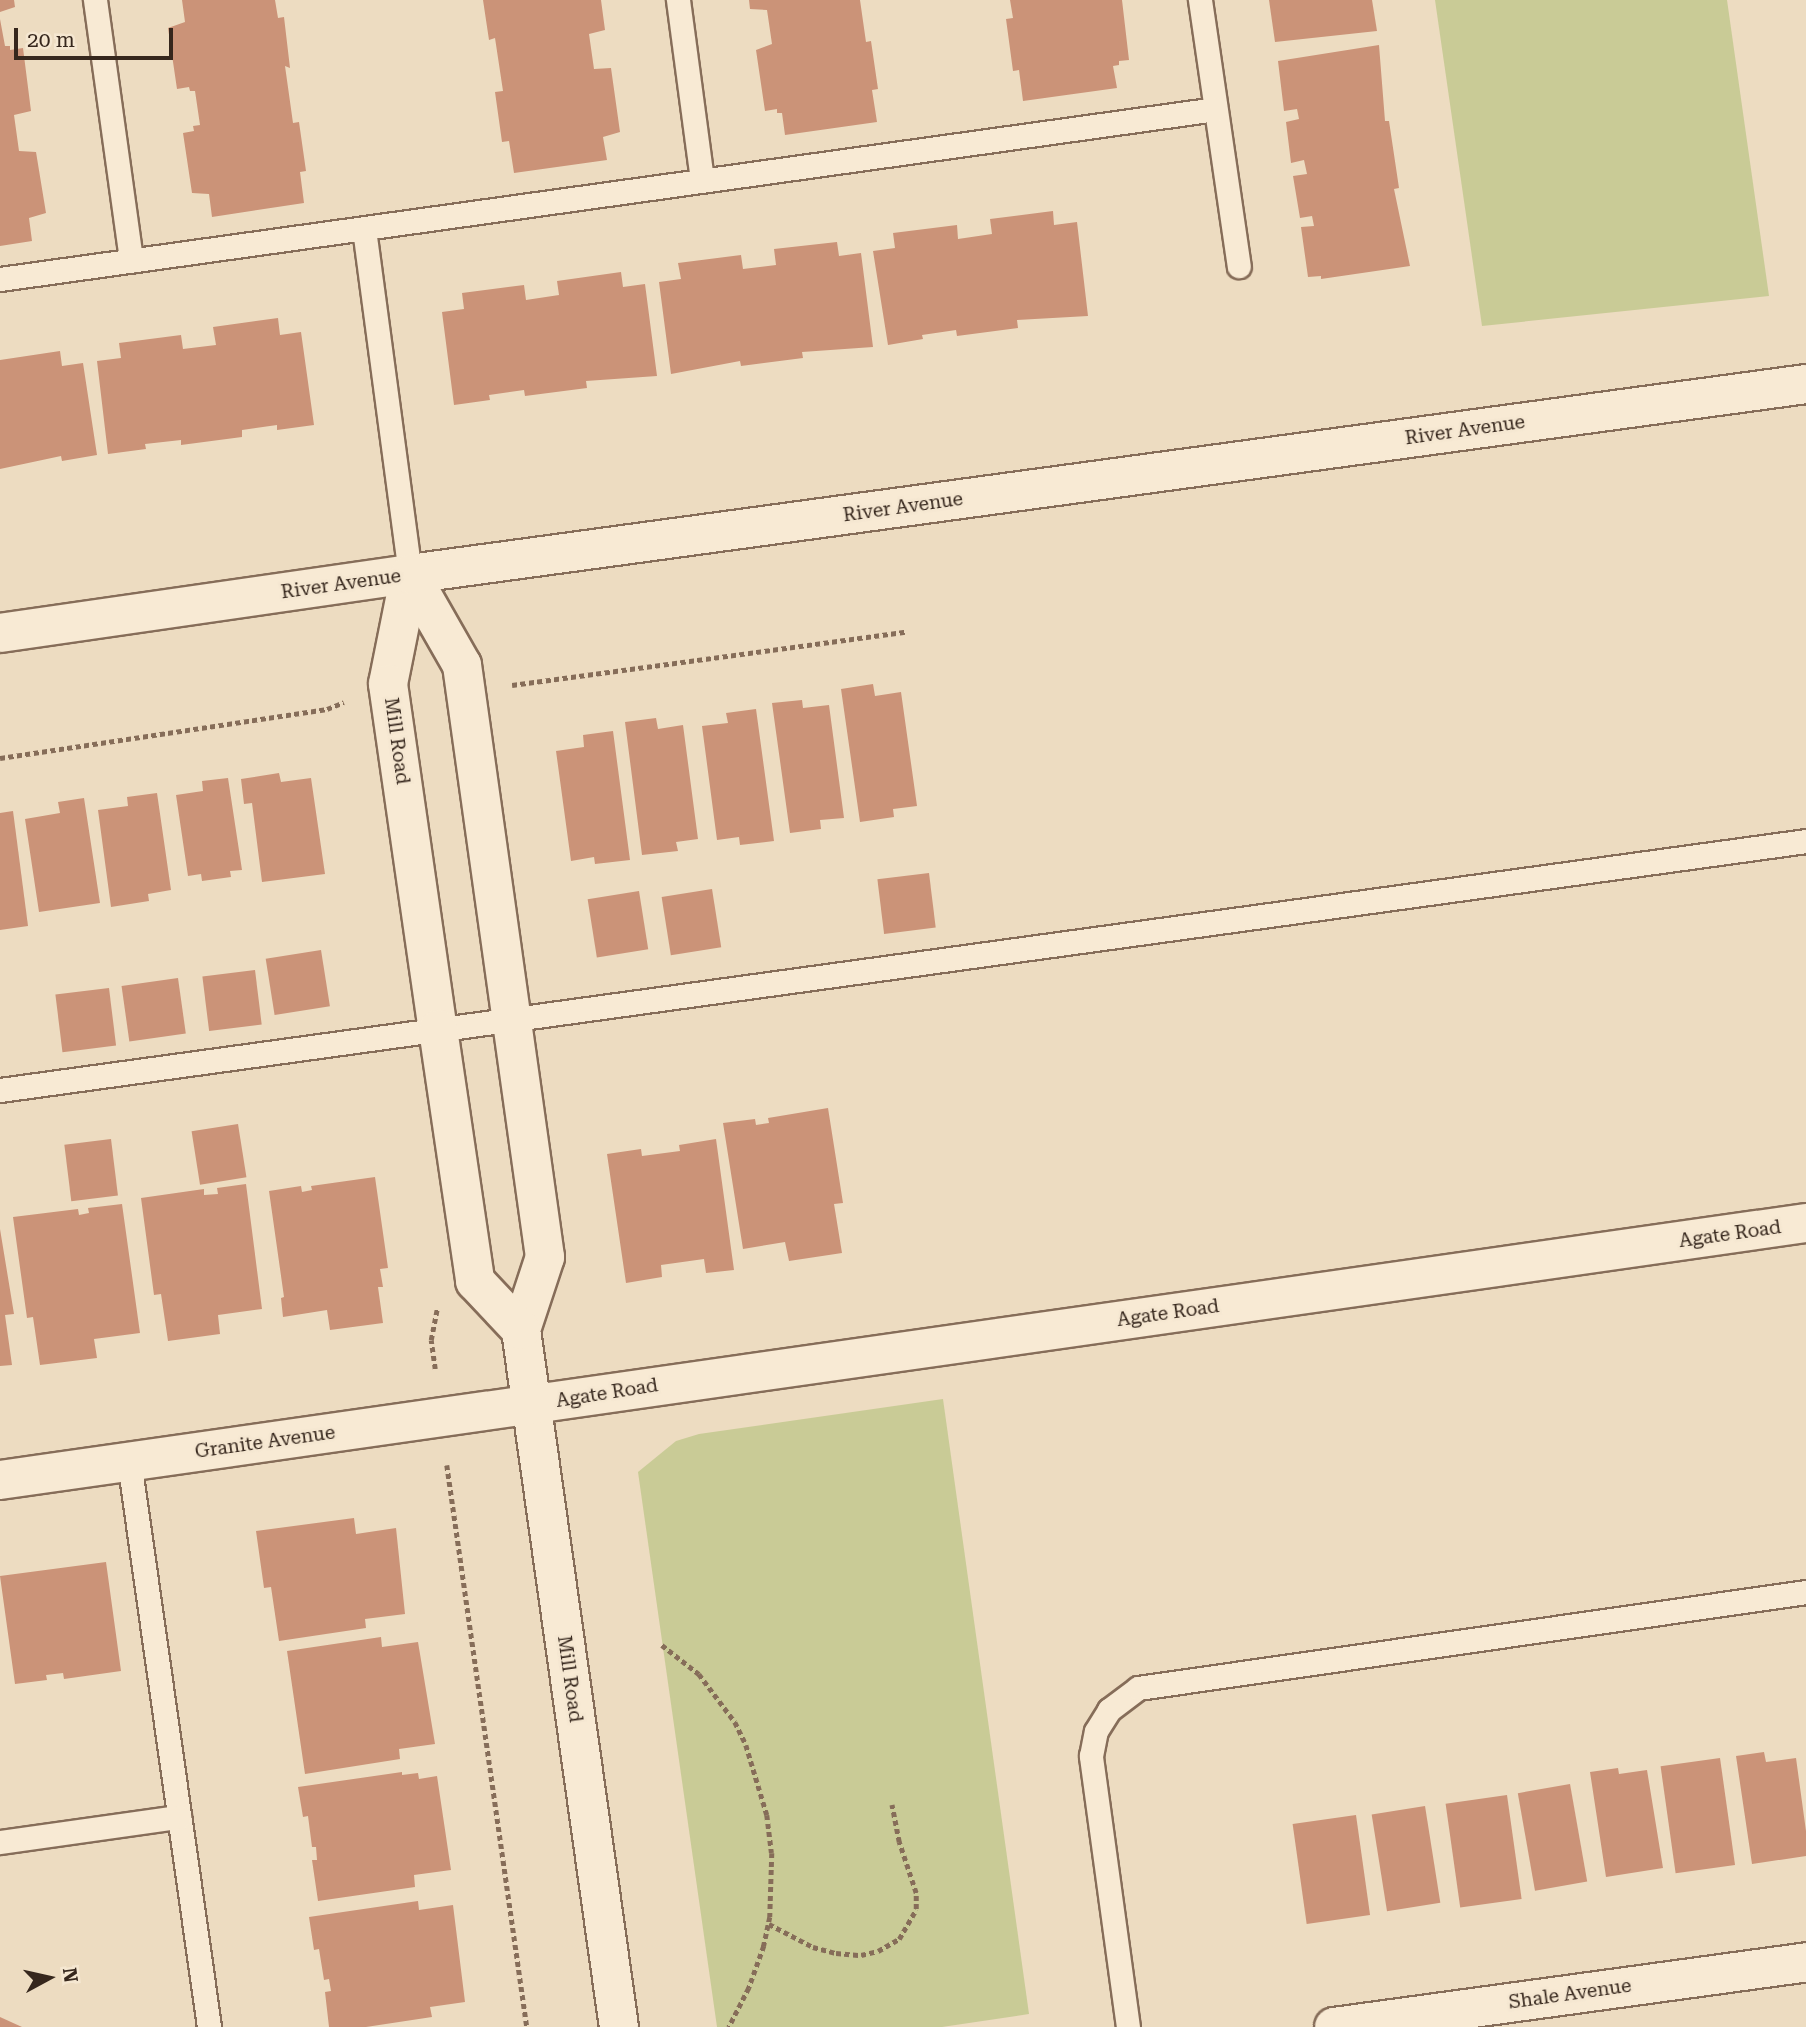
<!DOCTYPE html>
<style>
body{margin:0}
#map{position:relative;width:1806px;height:2027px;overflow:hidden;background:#eddcc1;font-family:"Roboto Serif",serif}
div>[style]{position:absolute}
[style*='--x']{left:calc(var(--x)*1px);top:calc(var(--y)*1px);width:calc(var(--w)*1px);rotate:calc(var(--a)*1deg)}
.green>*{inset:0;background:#c9cb96}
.building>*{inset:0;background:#cb9378;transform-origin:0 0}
.path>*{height:4.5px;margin-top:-2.25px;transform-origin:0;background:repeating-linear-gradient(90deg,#866d59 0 5px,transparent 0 8.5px)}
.roads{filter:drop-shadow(2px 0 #866d59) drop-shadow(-2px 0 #866d59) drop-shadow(0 2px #866d59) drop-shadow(0 -2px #866d59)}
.service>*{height:23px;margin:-11.5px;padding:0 11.5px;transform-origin:11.5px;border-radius:11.5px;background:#f8ead4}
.minor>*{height:38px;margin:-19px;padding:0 19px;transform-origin:19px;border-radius:19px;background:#f8ead4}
.tertiary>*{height:38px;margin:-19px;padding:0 19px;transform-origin:19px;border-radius:19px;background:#f8ead4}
span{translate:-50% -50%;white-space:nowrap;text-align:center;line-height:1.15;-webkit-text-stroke:5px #f5e7d1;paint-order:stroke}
.street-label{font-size:19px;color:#36271d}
.north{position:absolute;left:14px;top:1943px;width:70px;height:70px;-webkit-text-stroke:5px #f5e7d1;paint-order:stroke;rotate:82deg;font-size:19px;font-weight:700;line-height:28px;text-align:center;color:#36271d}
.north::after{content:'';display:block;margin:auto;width:24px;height:32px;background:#36271d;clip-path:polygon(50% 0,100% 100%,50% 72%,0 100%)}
.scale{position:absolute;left:14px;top:28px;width:159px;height:32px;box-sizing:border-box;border:4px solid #36271d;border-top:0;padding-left:9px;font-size:21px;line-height:24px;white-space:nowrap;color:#36271d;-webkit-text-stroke:5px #f5e7d1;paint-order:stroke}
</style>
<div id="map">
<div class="green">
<div style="clip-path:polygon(1435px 0,1727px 0,1769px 296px,1482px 326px)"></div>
<div style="clip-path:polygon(943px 1399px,1029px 2014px,942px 2027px,717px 2027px,638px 1472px,676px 1441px,699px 1434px)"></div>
</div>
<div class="building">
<div style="clip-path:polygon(0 0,14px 0,15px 7px,0 12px)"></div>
<div style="clip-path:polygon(182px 0,275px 0,278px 18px,284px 17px,290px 68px,285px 66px,293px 123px,299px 122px,306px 171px,300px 172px,304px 203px,212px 217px,209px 194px,192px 193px,183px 133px,194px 131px,193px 126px,200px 125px,195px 91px,190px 91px,189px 87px,177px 89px,168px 28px,185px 22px)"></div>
<div style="clip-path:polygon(483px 0,601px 0,605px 30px,589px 34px,594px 69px,611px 68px,620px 132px,603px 137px,607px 160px,514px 173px,509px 141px,502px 142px,495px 92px,503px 91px,495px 38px,489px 40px)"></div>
<div style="clip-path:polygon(749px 0,860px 0,866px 42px,871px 41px,878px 89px,872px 90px,877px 122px,785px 135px,782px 113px,777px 113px,777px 109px,765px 111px,756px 50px,772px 44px,767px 10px,750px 9px)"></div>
<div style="clip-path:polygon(1010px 0,1122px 0,1129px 60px,1119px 61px,1119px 65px,1113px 66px,1117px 88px,1023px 101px,1019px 70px,1013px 71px,1006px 19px,1013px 18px)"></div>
<div style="clip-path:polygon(1269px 0,1372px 0,1377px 31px,1275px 42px)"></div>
<div style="clip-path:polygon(0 19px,5px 46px,10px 46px,10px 50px,23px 48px,31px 111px,14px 115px,19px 151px,36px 152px,46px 213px,29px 218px,32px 241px,0 246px)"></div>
<div style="clip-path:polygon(1379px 45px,1385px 121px,1389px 121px,1399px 188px,1394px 189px,1410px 266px,1321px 279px,1321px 276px,1308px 277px,1301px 227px,1314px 226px,1312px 216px,1300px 218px,1293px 176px,1307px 174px,1304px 160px,1291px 163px,1286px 122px,1299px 119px,1297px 109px,1284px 111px,1278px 61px)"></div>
<div style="clip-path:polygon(1053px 211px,1054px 225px,1077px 222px,1088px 316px,1017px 320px,1018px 328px,957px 336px,956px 330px,922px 335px,923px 339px,888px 345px,873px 251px,895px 248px,893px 233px,957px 225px,958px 239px,992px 234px,990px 219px)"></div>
<div style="clip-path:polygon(837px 242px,839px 256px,861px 253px,873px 347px,802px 352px,803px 358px,741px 366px,740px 361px,671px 374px,659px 282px,681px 279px,678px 263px,741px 255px,743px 269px,776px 265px,774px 249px)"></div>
<div style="clip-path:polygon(621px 272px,623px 287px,645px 284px,657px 376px,586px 381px,587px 388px,525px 396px,524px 390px,489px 395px,490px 400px,454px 405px,442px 312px,464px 309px,462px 293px,524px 285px,526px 300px,559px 295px,557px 281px)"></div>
<div style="clip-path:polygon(278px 318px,280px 335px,301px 332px,314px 425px,277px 430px,277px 425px,242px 430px,242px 437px,181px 445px,181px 440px,145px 444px,146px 449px,108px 454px,97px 361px,121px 358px,119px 343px,181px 335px,183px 349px,216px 345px,213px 327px)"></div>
<div style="clip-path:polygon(60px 351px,62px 366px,83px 363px,97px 455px,62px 461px,61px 456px,0 469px,0 360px)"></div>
<div style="clip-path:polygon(873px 684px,875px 696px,901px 692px,917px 806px,893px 809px,894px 817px,860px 822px,841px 689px)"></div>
<div style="clip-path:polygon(802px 700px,803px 708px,829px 705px,844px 818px,820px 820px,821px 829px,790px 833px,772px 703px)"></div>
<div style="clip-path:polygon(756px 709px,774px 841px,740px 845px,739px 837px,717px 840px,702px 726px,728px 723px,726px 713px)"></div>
<div style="clip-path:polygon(656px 718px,658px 729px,683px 725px,698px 839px,676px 842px,678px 851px,642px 855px,625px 722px)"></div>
<div style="clip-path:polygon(613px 731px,630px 860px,595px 864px,594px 857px,571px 861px,556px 751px,584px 747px,583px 735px)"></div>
<div style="clip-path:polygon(279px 773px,281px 782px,311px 778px,325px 874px,262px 882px,252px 803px,244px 804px,241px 779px)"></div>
<div style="clip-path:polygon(228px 778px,242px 870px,230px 871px,231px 877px,202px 881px,201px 874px,188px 876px,176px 795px,203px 791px,202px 781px)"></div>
<div style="clip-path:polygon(157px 793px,171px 890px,148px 894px,149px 901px,111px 907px,98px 810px,128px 806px,127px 797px)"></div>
<div style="clip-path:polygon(84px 798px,100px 903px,39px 912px,25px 819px,60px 813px,58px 802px)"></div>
<div style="clip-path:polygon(13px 811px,28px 926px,0 930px,0 813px)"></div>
<div style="left:929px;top:873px;width:55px;height:52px;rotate:83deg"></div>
<div style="left:712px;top:889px;width:59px;height:51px;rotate:81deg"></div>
<div style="left:639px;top:891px;width:59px;height:52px;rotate:81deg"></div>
<div style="left:321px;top:950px;width:57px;height:56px;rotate:81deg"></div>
<div style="left:255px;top:970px;width:55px;height:53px;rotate:83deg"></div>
<div style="left:178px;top:978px;width:56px;height:57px;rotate:82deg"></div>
<div style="left:109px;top:988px;width:58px;height:54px;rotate:83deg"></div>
<div style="clip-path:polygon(828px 1108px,843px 1203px,834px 1204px,842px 1253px,789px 1261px,785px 1242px,743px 1249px,723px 1123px,755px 1119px,756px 1125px,769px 1123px,768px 1118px)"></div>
<div style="left:238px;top:1124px;width:54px;height:47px;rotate:81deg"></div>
<div style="left:111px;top:1139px;width:57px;height:47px;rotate:83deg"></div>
<div style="clip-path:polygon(716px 1139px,734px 1270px,706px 1273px,704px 1259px,661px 1265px,662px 1277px,626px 1283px,607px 1154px,641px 1149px,642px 1156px,680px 1151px,679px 1145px)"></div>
<div style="clip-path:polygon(375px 1177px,388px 1268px,380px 1269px,383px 1287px,378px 1287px,383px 1323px,330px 1330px,327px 1310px,283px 1317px,281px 1298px,284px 1297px,269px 1191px,301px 1186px,302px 1192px,312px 1190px,311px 1186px)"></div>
<div style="clip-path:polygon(246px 1184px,262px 1309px,218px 1315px,220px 1334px,168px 1341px,161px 1294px,154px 1295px,141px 1198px,204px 1189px,204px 1195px,218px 1194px,217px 1188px)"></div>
<div style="clip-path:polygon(122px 1204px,140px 1333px,94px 1339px,97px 1358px,40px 1365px,33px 1317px,27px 1318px,13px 1217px,78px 1209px,79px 1215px,89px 1213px,88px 1208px)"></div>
<div style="clip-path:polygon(0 1229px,14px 1314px,5px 1315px,12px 1365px,0 1366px)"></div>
<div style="clip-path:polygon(354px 1518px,356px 1534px,396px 1528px,405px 1614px,365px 1619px,366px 1628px,279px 1641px,271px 1587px,264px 1588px,256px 1531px)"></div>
<div style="clip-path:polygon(106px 1562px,121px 1671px,64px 1679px,63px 1673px,46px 1675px,47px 1680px,15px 1684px,0 1576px)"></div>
<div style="clip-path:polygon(381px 1637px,382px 1647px,418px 1642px,435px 1744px,399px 1749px,400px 1759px,305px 1774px,287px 1651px)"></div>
<div style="clip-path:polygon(1764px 1752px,1766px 1762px,1796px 1758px,1806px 1831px,1806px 1856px,1752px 1864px,1736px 1756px)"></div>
<div style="left:1720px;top:1758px;width:108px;height:60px;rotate:82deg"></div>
<div style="clip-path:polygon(1618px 1768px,1619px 1774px,1647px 1770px,1663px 1868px,1606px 1877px,1590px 1772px)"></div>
<div style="clip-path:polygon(402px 1772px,402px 1775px,418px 1773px,419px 1779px,437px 1776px,451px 1870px,414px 1875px,415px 1887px,318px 1901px,312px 1860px,317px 1860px,316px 1847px,312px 1847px,308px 1816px,303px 1817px,298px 1787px)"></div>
<div style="left:1570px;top:1784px;width:99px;height:53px;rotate:80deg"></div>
<div style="left:1507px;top:1795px;width:105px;height:62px;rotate:82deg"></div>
<div style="left:1425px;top:1806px;width:98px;height:54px;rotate:81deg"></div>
<div style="left:1356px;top:1815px;width:101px;height:64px;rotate:82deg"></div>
<div style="clip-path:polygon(418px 1901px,419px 1910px,453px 1905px,465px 2002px,430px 2007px,432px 2017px,366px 2027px,329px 2027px,325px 1992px,331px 1991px,329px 1979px,324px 1980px,319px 1949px,314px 1950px,309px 1917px)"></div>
<div style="clip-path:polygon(0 2017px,22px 2027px,0 2027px)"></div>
</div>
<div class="path">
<div style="--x:512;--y:685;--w:397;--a:-7.7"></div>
<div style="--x:0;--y:758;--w:331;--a:-8.5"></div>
<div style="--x:327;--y:709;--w:18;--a:-22"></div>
<div style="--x:435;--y:1369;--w:29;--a:-98"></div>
<div style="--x:431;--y:1340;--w:32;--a:-79"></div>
<div style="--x:447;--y:1465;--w:568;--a:81.9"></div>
<div style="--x:662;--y:1645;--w:47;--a:38.1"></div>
<div style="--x:699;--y:1674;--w:60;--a:53.1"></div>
<div style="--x:735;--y:1722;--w:25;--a:64"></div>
<div style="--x:746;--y:1745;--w:73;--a:73.3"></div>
<div style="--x:767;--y:1815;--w:38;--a:83"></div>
<div style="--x:772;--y:1853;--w:64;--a:91.8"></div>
<div style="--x:770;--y:1917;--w:30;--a:102"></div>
<div style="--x:764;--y:1946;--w:45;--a:109.7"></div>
<div style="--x:749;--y:1988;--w:44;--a:117.1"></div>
<div style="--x:769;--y:1924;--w:50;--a:27.6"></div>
<div style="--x:813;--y:1947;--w:24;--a:15"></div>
<div style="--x:836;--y:1953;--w:25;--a:5"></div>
<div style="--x:861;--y:1955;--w:17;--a:-13"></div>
<div style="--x:878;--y:1951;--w:24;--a:-30"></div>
<div style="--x:899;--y:1939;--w:34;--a:-60"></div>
<div style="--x:916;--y:1909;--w:16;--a:-90"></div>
<div style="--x:916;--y:1893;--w:54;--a:-108.4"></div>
<div style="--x:899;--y:1842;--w:38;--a:-101"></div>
</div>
<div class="roads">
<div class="service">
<div style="--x:95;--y:0;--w:263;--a:82.1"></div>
<div style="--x:678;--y:0;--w:182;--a:82.4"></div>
<div style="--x:1200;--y:0;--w:269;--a:81.7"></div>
<div style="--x:364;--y:229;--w:348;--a:82.4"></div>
<div style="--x:0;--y:279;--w:1227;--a:-7.96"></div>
<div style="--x:0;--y:1090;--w:1823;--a:-7.85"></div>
<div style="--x:129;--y:1461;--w:572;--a:81.95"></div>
<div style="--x:0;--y:1842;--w:181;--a:-8"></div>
<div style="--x:1128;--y:2027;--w:274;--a:-97.8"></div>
<div style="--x:1091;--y:1756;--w:25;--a:-79"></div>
<div style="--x:1096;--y:1731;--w:25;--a:-58"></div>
<div style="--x:1109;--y:1710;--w:36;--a:-37"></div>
<div style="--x:1138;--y:1688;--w:675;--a:-8.18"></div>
</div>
<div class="minor">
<div style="--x:410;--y:574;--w:105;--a:60.3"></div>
<div style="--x:462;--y:665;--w:598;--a:82.02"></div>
<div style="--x:545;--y:1257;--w:77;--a:108.2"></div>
<div style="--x:521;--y:1330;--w:704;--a:82"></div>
<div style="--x:410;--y:574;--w:112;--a:101.3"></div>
<div style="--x:388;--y:684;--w:349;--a:81.8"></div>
<div style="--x:438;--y:1029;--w:255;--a:81.6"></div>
<div style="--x:475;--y:1281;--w:67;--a:46.8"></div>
<div style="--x:0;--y:1480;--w:1824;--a:-8.1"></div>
<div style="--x:1334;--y:2027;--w:476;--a:-7.8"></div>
</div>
<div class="tertiary">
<div style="--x:0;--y:633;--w:414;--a:-8.2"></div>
<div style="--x:410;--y:574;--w:1409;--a:-7.75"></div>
</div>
</div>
<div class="street-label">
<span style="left:1465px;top:430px;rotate:-8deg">River Avenue</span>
<span style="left:903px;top:507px;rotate:-8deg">River Avenue</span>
<span style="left:341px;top:584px;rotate:-8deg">River Avenue</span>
<span style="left:397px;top:741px;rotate:82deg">Mill Road</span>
<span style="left:1730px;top:1234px;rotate:-8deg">Agate Road</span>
<span style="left:1168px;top:1313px;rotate:-8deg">Agate Road</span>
<span style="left:607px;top:1393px;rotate:-9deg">Agate Road</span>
<span style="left:265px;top:1442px;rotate:-8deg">Granite Avenue</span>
<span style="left:570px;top:1679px;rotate:82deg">Mill Road</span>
<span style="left:1570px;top:1994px;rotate:-8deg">Shale Avenue</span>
</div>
<div class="north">N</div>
<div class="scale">20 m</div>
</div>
